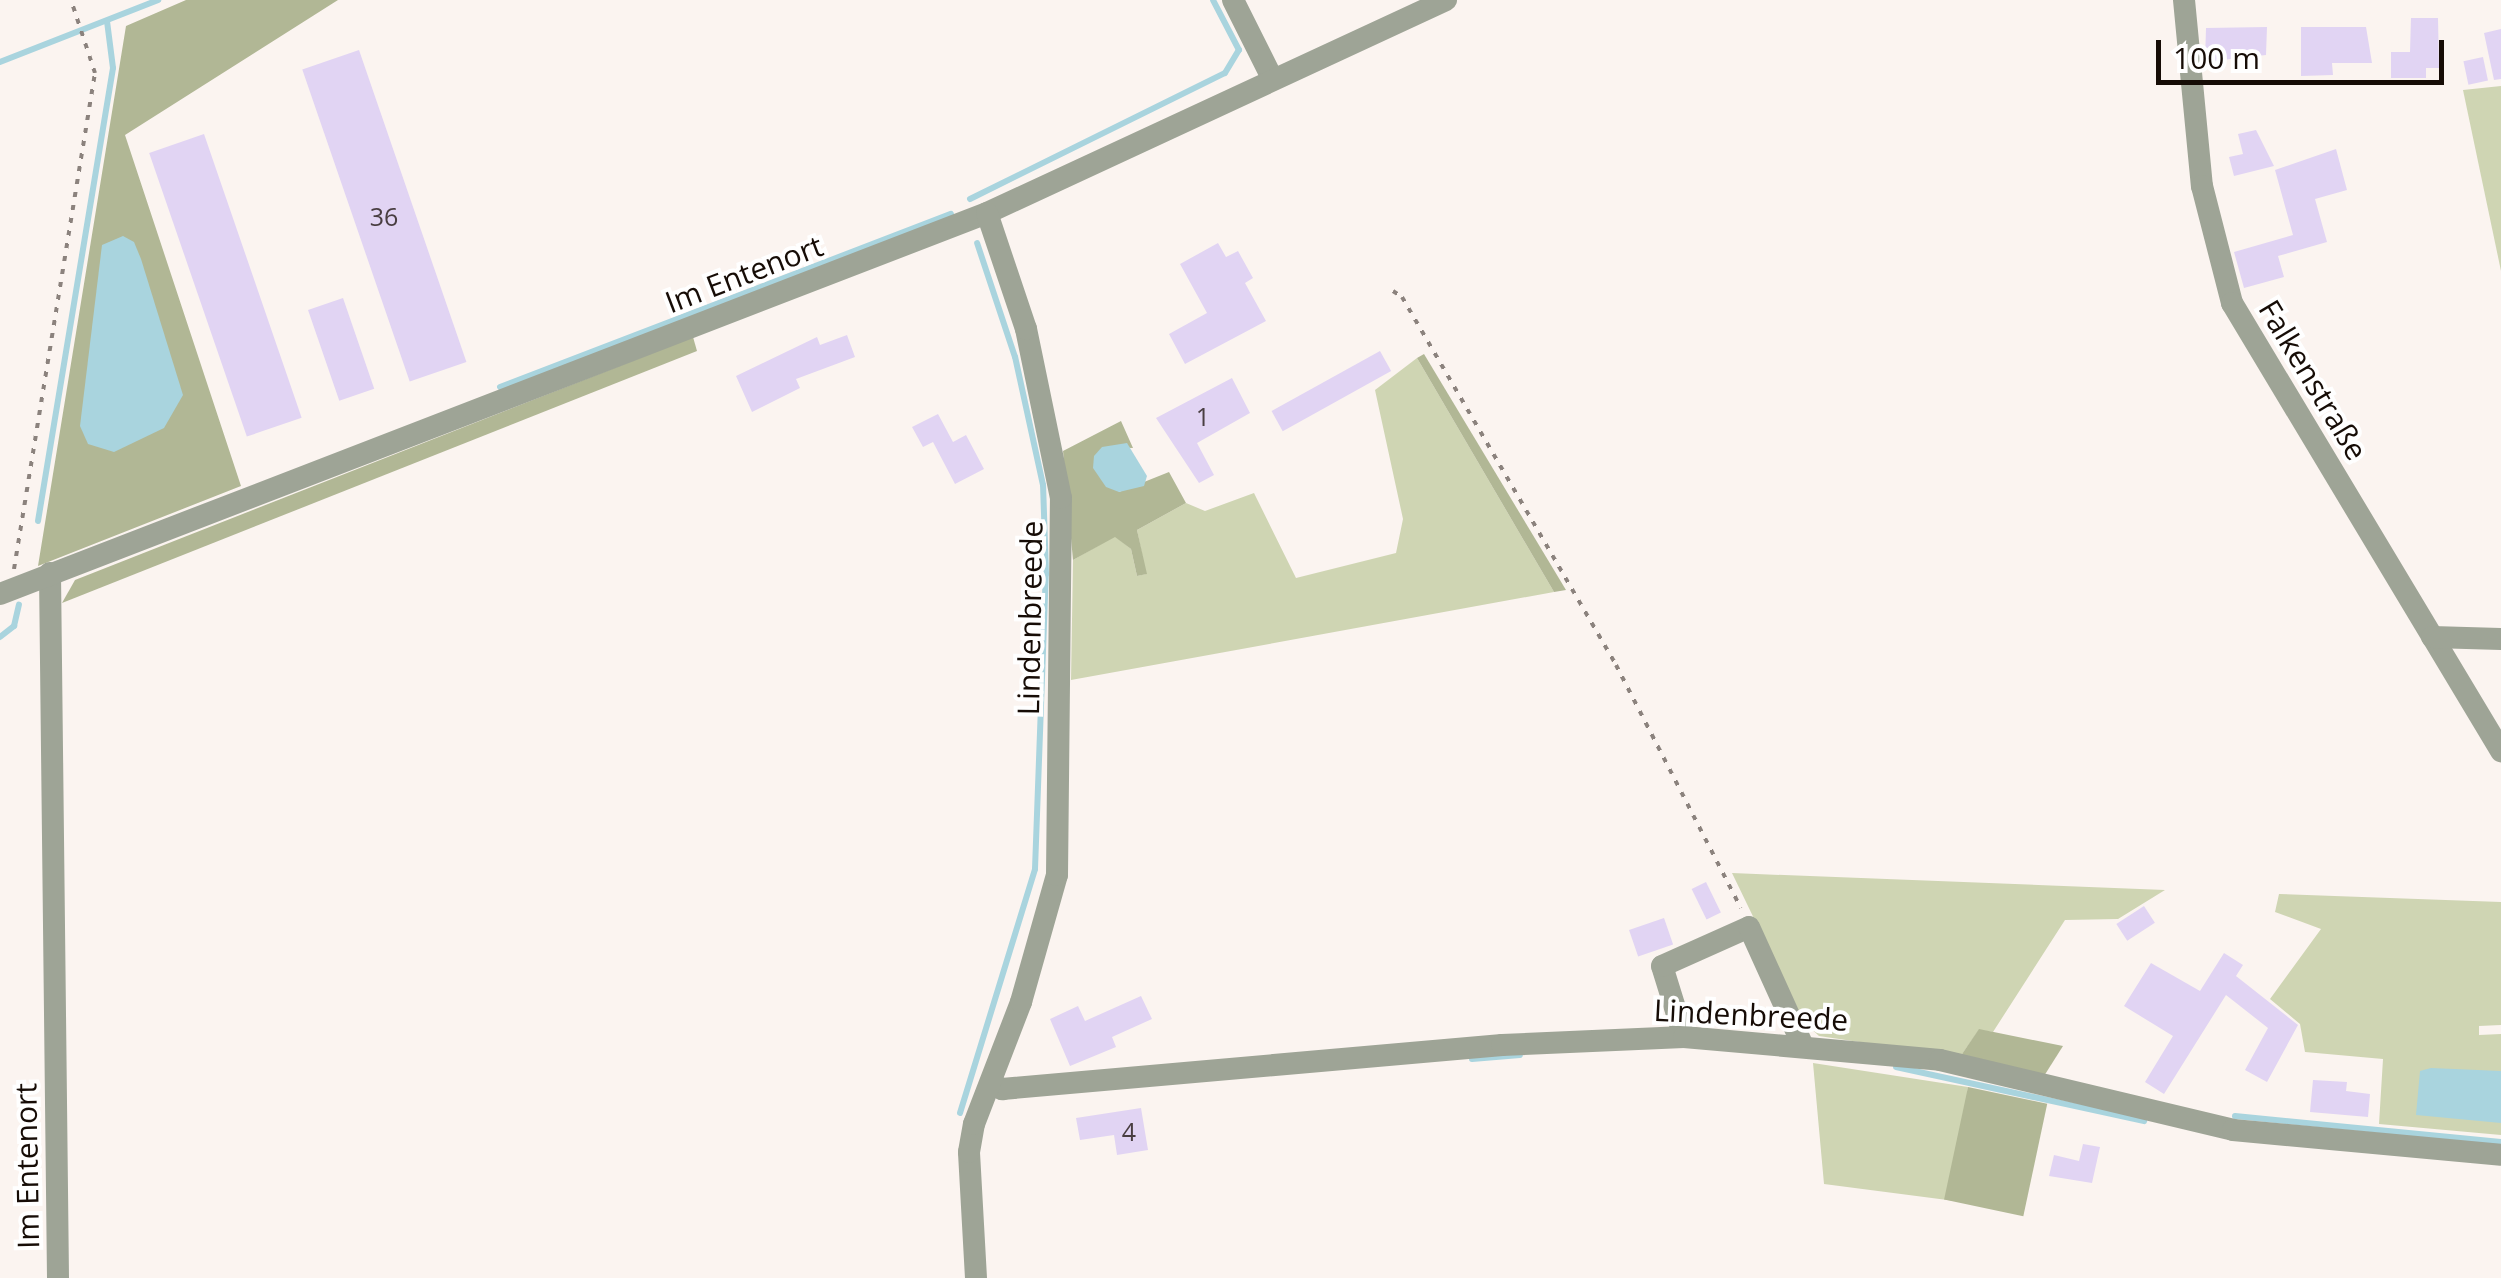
<!DOCTYPE html>
<meta charset="utf-8">
<style>
body{margin:0}
#map{position:relative;width:2501px;height:1278px;overflow:hidden;background:#fbf4f0;font-family:"Open Sans",sans-serif}
div>[style]{position:absolute}
[style*='--x']{left:calc(var(--x)*1px);top:calc(var(--y)*1px);width:calc(var(--w)*1px);rotate:calc(var(--a)*1deg)}
.green>*{inset:0;background:#cfd5b3}
.forest>*{inset:0;background:#b1b795;transform-origin:0 0}
.water>*{inset:0;background:#a9d4de}
.stream>*{height:6px;margin:-3px;padding:0 3px;transform-origin:3px;border-radius:3px;background:#a9d4de}
.building>*{inset:0;background:#e1d4f3;transform-origin:0 0}
.path>*{height:4px;margin-top:-2px;transform-origin:0;background:repeating-linear-gradient(90deg,#8b827d 0 5px,transparent 0 13px)}
.minor>*{height:22px;margin:-11px;padding:0 11px;transform-origin:11px;border-radius:11px;background:#9ea496}
span{translate:-50% -50%;white-space:nowrap;text-align:center;line-height:1.15;-webkit-text-stroke:8px #fff;paint-order:stroke}
.number-label{font-size:25px;color:#493e41}
.number-label span{-webkit-text-stroke-width:0}
.street-label{font-size:30px;color:#160c06}
.scale{position:absolute;left:2156px;top:40px;width:288px;height:45px;box-sizing:border-box;border:5px solid #160c06;border-top:0;padding-left:12px;font-size:30px;line-height:35px;white-space:nowrap;color:#160c06;-webkit-text-stroke:8px #fff;paint-order:stroke}
</style>
<div id="map">
<div class="green">
<div style="clip-path:polygon(2501px 86px,2501px 271px,2463px 90px)"></div>
<div style="clip-path:polygon(1417px 358px,1554px 592px,1071px 680px,1073px 560px,1115px 536px,1131px 549px,1137px 576px,1146px 574px,1137px 530px,1186px 503px,1205px 511px,1254px 493px,1296px 578px,1396px 553px,1403px 519px,1375px 390px)"></div>
<div style="clip-path:polygon(1732px 873px,2165px 890px,2118px 919px,2065px 920px,1993px 1032px,1979px 1030px,1960px 1057px,1819px 1036px,1804px 1022px)"></div>
<div style="clip-path:polygon(2279px 894px,2501px 902px,2501px 1025px,2479px 1026px,2479px 1035px,2501px 1034px,2501px 1135px,2379px 1124px,2383px 1059px,2305px 1052px,2300px 1024px,2270px 999px,2321px 929px,2275px 912px)"></div>
<div style="clip-path:polygon(1813px 1063px,1968px 1087px,1955px 1201px,1824px 1184px)"></div>
</div>
<div class="forest">
<div style="clip-path:polygon(186px 0,338px 0,125px 135px,241px 486px,38px 566px,126px 26px)"></div>
<div style="clip-path:polygon(693px 337px,697px 351px,62px 603px,75px 580px)"></div>
<div style="clip-path:polygon(1424px 354px,1566px 590px,1554px 592px,1417px 358px)"></div>
<div style="clip-path:polygon(1121px 421px,1133px 448px,1102px 447px,1119px 492px,1169px 472px,1186px 503px,1137px 530px,1147px 574px,1137px 576px,1131px 549px,1115px 537px,1073px 560px,1063px 451px)"></div>
<div style="clip-path:polygon(1979px 1029px,2063px 1046px,2044px 1076px,1960px 1057px)"></div>
<div style="left:1968px;top:1087px;width:81px;height:115px;rotate:12deg"></div>
</div>
<div class="water">
<div style="clip-path:polygon(123px 236px,134px 242px,141px 259px,183px 395px,164px 428px,114px 452px,88px 444px,80px 426px,102px 245px)"></div>
<div style="clip-path:polygon(1127px 443px,1147px 476px,1144px 486px,1119px 492px,1106px 487px,1093px 468px,1094px 456px,1102px 447px)"></div>
<div style="clip-path:polygon(2431px 1068px,2501px 1071px,2501px 1123px,2416px 1115px,2420px 1071px)"></div>
</div>
<div class="stream">
<div style="--x:0;--y:62;--w:170;--a:-21.4"></div>
<div style="--x:970;--y:199;--w:284;--a:-26.3"></div>
<div style="--x:1225;--y:73;--w:27;--a:-59"></div>
<div style="--x:1239;--y:50;--w:56;--a:-117.5"></div>
<div style="--x:500;--y:387;--w:483;--a:-21"></div>
<div style="--x:38;--y:521;--w:459;--a:-80.6"></div>
<div style="--x:113;--y:68;--w:47;--a:-97.3"></div>
<div style="--x:0;--y:637;--w:18;--a:-38"></div>
<div style="--x:14;--y:626;--w:22;--a:-77"></div>
<div style="--x:1472;--y:1059;--w:48;--a:-4.8"></div>
<div style="--x:1896;--y:1067;--w:254;--a:12.3"></div>
<div style="--x:960;--y:1113;--w:255;--a:-72.9"></div>
<div style="--x:1035;--y:869;--w:295;--a:-87.9"></div>
<div style="--x:1046;--y:574;--w:89;--a:-91.9"></div>
<div style="--x:1043;--y:485;--w:131;--a:-102.3"></div>
<div style="--x:1015;--y:357;--w:120;--a:-108.4"></div>
<div style="--x:2235;--y:1116;--w:267;--a:5.6"></div>
</div>
<div class="building">
<div style="clip-path:polygon(2411px 18px,2438px 18px,2439px 68px,2426px 68px,2426px 78px,2391px 78px,2391px 52px,2410px 52px)"></div>
<div style="clip-path:polygon(2267px 27px,2266px 55px,2205px 62px,2206px 28px)"></div>
<div style="clip-path:polygon(2301px 27px,2366px 27px,2372px 63px,2332px 63px,2333px 75px,2301px 76px)"></div>
<div style="clip-path:polygon(2501px 29px,2501px 79px,2494px 80px,2484px 33px)"></div>
<div style="left:359px;top:50px;width:330px;height:60px;rotate:71deg"></div>
<div style="left:2483px;top:57px;width:24px;height:20px;rotate:78deg"></div>
<div style="clip-path:polygon(2256px 130px,2274px 166px,2234px 176px,2229px 157px,2243px 154px,2238px 134px)"></div>
<div style="left:204px;top:134px;width:300px;height:58px;rotate:71deg"></div>
<div style="clip-path:polygon(2336px 149px,2347px 190px,2315px 199px,2327px 242px,2278px 256px,2284px 277px,2244px 288px,2234px 252px,2293px 235px,2275px 170px)"></div>
<div style="clip-path:polygon(1218px 243px,1226px 257px,1238px 251px,1253px 278px,1245px 283px,1266px 321px,1185px 364px,1169px 334px,1207px 313px,1180px 264px)"></div>
<div style="left:343px;top:298px;width:96px;height:37px;rotate:71deg"></div>
<div style="clip-path:polygon(847px 335px,855px 357px,796px 379px,800px 388px,752px 412px,736px 376px,817px 337px,820px 345px)"></div>
<div style="left:1380px;top:351px;width:23px;height:124px;rotate:61deg"></div>
<div style="clip-path:polygon(1232px 378px,1250px 413px,1197px 443px,1214px 475px,1199px 483px,1156px 418px)"></div>
<div style="clip-path:polygon(938px 414px,953px 442px,966px 435px,984px 469px,955px 484px,933px 442px,923px 447px,912px 427px)"></div>
<div style="left:1706px;top:882px;width:34px;height:16px;rotate:64deg"></div>
<div style="left:2144px;top:906px;width:20px;height:33px;rotate:57deg"></div>
<div style="left:1664px;top:918px;width:28px;height:37px;rotate:71deg"></div>
<div style="clip-path:polygon(2224px 953px,2243px 965px,2236px 976px,2298px 1025px,2267px 1082px,2245px 1070px,2268px 1028px,2226px 995px,2164px 1094px,2145px 1082px,2173px 1036px,2124px 1006px,2151px 963px,2200px 991px)"></div>
<div style="clip-path:polygon(1141px 996px,1152px 1019px,1112px 1037px,1116px 1047px,1070px 1066px,1050px 1019px,1078px 1006px,1085px 1021px)"></div>
<div style="clip-path:polygon(2313px 1080px,2347px 1082px,2346px 1091px,2370px 1094px,2368px 1117px,2310px 1112px)"></div>
<div style="clip-path:polygon(1141px 1108px,1148px 1150px,1117px 1155px,1114px 1135px,1080px 1140px,1076px 1118px)"></div>
<div style="clip-path:polygon(2083px 1144px,2100px 1147px,2092px 1183px,2049px 1176px,2054px 1155px,2079px 1161px)"></div>
</div>
<div class="path">
<div style="--x:1393;--y:291;--w:11;--a:34"></div>
<div style="--x:1402;--y:297;--w:426;--a:59.8"></div>
<div style="--x:1616;--y:665;--w:273;--a:62.8"></div>
<div style="--x:14;--y:569;--w:503;--a:-80.73"></div>
<div style="--x:95;--y:73;--w:77;--a:-108.2"></div>
</div>
<div class="minor">
<div style="--x:1233;--y:0;--w:89;--a:63.4"></div>
<div style="--x:2184;--y:0;--w:187;--a:84.5"></div>
<div style="--x:2202;--y:186;--w:121;--a:75.6"></div>
<div style="--x:2232;--y:303;--w:523;--a:59.02"></div>
<div style="--x:50;--y:573;--w:705;--a:89.35"></div>
<div style="--x:0;--y:594;--w:1058;--a:-21.11"></div>
<div style="--x:987;--y:213;--w:506;--a:-24.89"></div>
<div style="--x:2432;--y:637;--w:69;--a:1.7"></div>
<div style="--x:1684;--y:1037;--w:74;--a:-107.2"></div>
<div style="--x:1662;--y:966;--w:95;--a:-24.1"></div>
<div style="--x:1749;--y:927;--w:128;--a:65.6"></div>
<div style="--x:991;--y:1083;--w:13;--a:29"></div>
<div style="--x:1002;--y:1089;--w:502;--a:-5.03"></div>
<div style="--x:1502;--y:1045;--w:182;--a:-2.5"></div>
<div style="--x:1684;--y:1037;--w:257;--a:5.1"></div>
<div style="--x:1940;--y:1060;--w:301;--a:13.4"></div>
<div style="--x:2233;--y:1130;--w:269;--a:5.3"></div>
<div style="--x:976;--y:1278;--w:126;--a:-93.2"></div>
<div style="--x:969;--y:1152;--w:28;--a:-80"></div>
<div style="--x:974;--y:1124;--w:131;--a:-68.9"></div>
<div style="--x:1021;--y:1002;--w:132;--a:-74.2"></div>
<div style="--x:1057;--y:875;--w:377;--a:-89.4"></div>
<div style="--x:1061;--y:498;--w:173;--a:-101.7"></div>
<div style="--x:1026;--y:329;--w:122;--a:-108.6"></div>
</div>
<div class="number-label">
<span style="left:384px;top:216px">36</span>
<span style="left:1203px;top:416px">1</span>
<span style="left:1129px;top:1131px">4</span>
</div>
<div class="street-label">
<span style="left:744px;top:274px;rotate:-21deg">Im Entenort</span>
<span style="left:2313px;top:380px;rotate:59deg">Falkenstraße</span>
<span style="left:1030px;top:618px;rotate:-89deg">Lindenbreede</span>
<span style="left:1751px;top:1015px;rotate:3deg">Lindenbreede</span>
<span style="left:27px;top:1166px;rotate:-91deg">Im Entenort</span>
</div>
<div class="scale">100 m</div>
</div>
